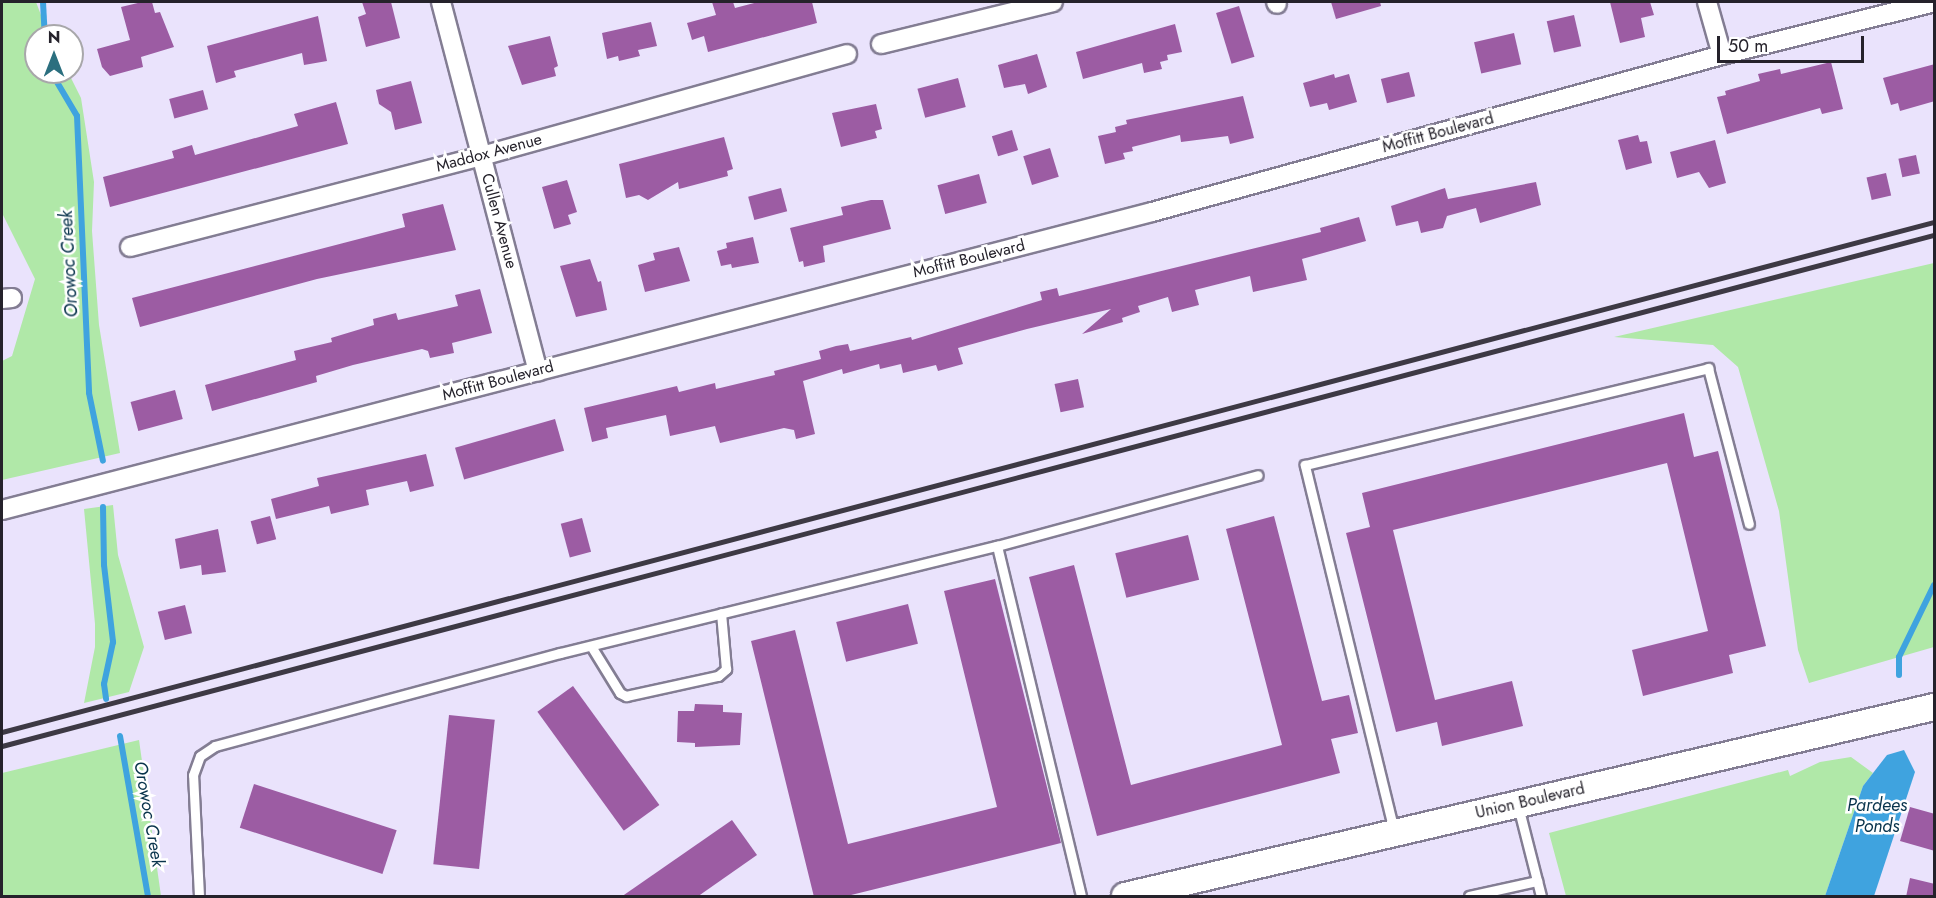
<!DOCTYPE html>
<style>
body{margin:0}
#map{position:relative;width:1936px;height:898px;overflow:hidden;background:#eae3fc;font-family:Jost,sans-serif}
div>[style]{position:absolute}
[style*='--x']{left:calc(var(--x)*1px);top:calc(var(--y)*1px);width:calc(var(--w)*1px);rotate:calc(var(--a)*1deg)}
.green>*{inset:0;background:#b0e8a8}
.water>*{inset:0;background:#3fa3df}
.stream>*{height:6px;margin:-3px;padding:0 3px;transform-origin:3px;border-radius:3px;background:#3fa3df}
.building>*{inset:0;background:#9c5ca3;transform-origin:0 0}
.roads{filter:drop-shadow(2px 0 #837d93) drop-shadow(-2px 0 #837d93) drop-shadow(0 2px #837d93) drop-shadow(0 -2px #837d93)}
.lane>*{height:9px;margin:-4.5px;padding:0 4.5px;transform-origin:4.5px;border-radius:4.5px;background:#fff}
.street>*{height:18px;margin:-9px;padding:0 9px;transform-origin:9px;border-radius:9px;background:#fff}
.secondary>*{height:26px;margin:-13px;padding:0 13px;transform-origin:13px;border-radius:13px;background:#fff}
.rail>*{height:4.5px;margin:-2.25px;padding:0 2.25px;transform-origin:2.25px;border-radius:2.25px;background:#3d3944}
span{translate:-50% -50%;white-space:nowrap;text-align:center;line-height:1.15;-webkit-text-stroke:5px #fff;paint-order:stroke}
.street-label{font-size:16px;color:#25222b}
.water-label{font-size:18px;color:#09344c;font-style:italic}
.frame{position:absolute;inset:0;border:3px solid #25222b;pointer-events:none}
.north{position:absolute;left:24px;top:24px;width:60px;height:60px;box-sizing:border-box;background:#fff;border:2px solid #a8a7aa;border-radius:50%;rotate:0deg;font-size:16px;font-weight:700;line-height:24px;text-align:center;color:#25222b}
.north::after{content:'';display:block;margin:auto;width:21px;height:27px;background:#2b6f7f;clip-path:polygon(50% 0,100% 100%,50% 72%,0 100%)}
.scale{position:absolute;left:1717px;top:36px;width:147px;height:27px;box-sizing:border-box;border:3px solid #25222b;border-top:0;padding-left:8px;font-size:18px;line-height:21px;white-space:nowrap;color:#25222b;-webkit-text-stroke:4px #fff;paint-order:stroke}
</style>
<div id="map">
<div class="green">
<div style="clip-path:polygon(2px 2px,36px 2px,49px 36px,36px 36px,36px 72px,68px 72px,81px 98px,94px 182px,92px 231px,99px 325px,120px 453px,2px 480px,2px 361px,12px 356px,35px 279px,2px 213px)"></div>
<div style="clip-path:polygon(1934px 263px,1934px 647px,1809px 683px,1798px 650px,1779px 511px,1738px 367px,1713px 345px,1614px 337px)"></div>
<div style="clip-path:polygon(113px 505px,118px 555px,144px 647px,129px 692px,84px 703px,95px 647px,95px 624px,84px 509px)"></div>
<div style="clip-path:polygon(139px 740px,161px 896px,2px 896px,2px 773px)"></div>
<div style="clip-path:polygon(1851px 757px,1873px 773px,1863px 786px,1825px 896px,1566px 896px,1549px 833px,1788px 770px,1790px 776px,1820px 762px)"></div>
</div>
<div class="water">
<div style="clip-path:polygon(1904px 750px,1915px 772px,1874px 896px,1825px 896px,1863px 786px,1887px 755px)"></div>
</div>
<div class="stream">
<div style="--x:43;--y:2;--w:34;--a:87"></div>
<div style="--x:51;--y:72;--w:51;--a:59.4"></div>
<div style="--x:77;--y:116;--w:277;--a:87.5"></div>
<div style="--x:89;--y:393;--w:69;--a:78.4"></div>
<div style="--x:103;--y:507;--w:58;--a:89"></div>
<div style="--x:104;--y:565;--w:78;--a:83.3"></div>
<div style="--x:113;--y:642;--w:43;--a:102.1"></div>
<div style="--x:104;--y:684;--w:15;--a:82"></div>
<div style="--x:1899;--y:675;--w:18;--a:-90"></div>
<div style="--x:1899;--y:657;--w:80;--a:-64.1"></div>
<div style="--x:120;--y:736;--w:162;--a:80.1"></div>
</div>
<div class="building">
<div style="clip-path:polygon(142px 2px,152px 2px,155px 13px,160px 12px,174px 47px,141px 57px,143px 67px,110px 76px,102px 67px,97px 49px,130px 40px,121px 7px)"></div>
<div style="clip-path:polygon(362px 2px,391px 2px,400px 38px,366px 47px,358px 17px,366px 14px)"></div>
<div style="clip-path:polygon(712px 2px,733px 2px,735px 8px,758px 2px,812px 2px,817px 23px,708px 52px,704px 36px,692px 40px,687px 23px,716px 15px)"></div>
<div style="clip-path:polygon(1331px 2px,1380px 2px,1381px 6px,1336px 19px)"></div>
<div style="clip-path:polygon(1610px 2px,1650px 2px,1654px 15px,1641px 18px,1645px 37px,1620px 43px)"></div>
<div style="left:1239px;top:6px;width:53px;height:24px;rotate:73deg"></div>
<div style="left:1574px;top:15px;width:32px;height:28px;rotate:77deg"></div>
<div style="clip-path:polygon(318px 16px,327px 61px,304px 65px,302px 53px,234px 71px,236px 77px,216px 83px,207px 46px)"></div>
<div style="clip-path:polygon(651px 22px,657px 46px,638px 50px,640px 56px,619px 61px,618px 56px,607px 59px,602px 33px)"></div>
<div style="clip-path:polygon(1175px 24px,1182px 52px,1167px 55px,1168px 60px,1160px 62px,1162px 69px,1144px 73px,1142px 63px,1083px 79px,1076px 52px)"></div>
<div style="left:1514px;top:33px;width:32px;height:41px;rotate:77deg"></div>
<div style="clip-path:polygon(550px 36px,558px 66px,554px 68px,556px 76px,522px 85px,508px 46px)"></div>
<div style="clip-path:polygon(1037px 54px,1047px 87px,1028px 94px,1025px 84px,1004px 88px,998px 65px)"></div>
<div style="clip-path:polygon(1831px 62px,1843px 109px,1822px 114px,1820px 108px,1727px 134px,1717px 97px,1726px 95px,1725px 91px,1760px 81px,1758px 74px,1780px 69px,1781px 74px)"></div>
<div style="clip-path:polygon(1935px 64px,1935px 101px,1900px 111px,1898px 103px,1891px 105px,1883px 78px)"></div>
<div style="left:1409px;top:72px;width:25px;height:29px;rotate:76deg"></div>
<div style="clip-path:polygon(1334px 74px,1335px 78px,1349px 74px,1357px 102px,1329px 110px,1327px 103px,1310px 107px,1303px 83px)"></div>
<div style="left:958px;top:78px;width:30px;height:42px;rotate:75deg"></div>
<div style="clip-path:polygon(411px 81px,422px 123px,395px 130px,391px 112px,379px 104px,376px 90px)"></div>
<div style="left:203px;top:90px;width:20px;height:35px;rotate:75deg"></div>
<div style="clip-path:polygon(1243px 96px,1254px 138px,1230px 144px,1228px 136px,1181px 142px,1180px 135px,1132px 147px,1133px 151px,1123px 153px,1125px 159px,1105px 164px,1098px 136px,1116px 132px,1115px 127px,1127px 124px,1126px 120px)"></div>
<div style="clip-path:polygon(336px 102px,348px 144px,110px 207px,103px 177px,174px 158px,172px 151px,192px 145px,195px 155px,298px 126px,294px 114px)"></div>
<div style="clip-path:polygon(876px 104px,882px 129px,875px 131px,877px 138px,841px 147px,832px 113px)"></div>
<div style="left:1012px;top:130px;width:21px;height:21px;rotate:73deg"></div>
<div style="clip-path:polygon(1638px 135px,1640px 142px,1647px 141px,1652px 163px,1626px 170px,1618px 140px)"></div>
<div style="clip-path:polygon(724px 137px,733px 169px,727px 171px,728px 176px,679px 189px,678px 182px,648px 200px,639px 195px,626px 198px,619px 164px)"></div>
<div style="clip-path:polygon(1715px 140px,1726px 183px,1709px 188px,1699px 172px,1677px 178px,1670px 152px)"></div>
<div style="left:1050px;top:148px;width:30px;height:28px;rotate:73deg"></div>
<div style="left:1916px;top:155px;width:19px;height:18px;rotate:78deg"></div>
<div style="left:1886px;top:173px;width:23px;height:20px;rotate:77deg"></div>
<div style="left:979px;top:174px;width:30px;height:43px;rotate:75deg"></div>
<div style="clip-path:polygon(567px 180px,577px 212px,568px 215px,571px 224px,554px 229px,542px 187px)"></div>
<div style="clip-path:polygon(1536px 182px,1541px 205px,1480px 223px,1476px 208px,1447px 216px,1443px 228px,1421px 233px,1418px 221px,1396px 226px,1391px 206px,1445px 188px,1448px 199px)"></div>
<div style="left:781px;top:188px;width:24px;height:34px;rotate:75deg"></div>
<div style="clip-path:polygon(871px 200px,883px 200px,891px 229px,823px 246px,825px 262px,804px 267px,803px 261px,799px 262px,790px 228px,843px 215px,841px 207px)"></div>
<div style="clip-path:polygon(443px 204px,456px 250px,317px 279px,140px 327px,132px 298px,405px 227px,402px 214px)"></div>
<div style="clip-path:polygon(1359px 217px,1366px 241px,1302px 259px,1307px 280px,1253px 292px,1250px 276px,1195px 290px,1199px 305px,1172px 312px,1168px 297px,1138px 306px,1140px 312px,1122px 318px,1123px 322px,1082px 334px,1111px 309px,1027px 329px,958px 348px,963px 364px,938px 371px,936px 365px,903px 373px,901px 364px,880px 369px,879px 364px,843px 374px,842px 369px,803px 381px,815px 434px,796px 439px,794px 430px,784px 428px,720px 443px,715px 426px,670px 436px,666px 415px,606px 428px,608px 438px,592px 442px,584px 408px,677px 386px,679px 392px,715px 383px,716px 389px,775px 375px,774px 371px,821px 359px,819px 351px,836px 346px,848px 344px,850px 351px,911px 337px,912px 340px,1042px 300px,1040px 292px,1057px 288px,1059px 296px,1321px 232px,1320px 228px)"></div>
<div style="clip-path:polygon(753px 237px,759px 263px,732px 268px,731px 264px,721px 266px,717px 251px,727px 248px,726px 243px)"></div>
<div style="clip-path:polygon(679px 247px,690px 281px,645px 292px,638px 265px,655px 260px,653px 253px)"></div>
<div style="clip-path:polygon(590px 259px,598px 282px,601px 281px,607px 310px,576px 317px,560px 266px)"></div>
<div style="clip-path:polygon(480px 289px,492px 333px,452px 343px,454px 353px,430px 358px,428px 351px,422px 349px,353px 365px,316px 376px,317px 382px,212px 411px,205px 385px,296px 360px,294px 351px,332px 342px,331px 338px,374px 325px,373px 319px,396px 313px,398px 320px,458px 306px,455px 295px)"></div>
<div style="left:1078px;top:379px;width:29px;height:24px;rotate:78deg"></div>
<div style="left:175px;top:390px;width:30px;height:46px;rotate:75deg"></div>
<div style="clip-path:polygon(1684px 413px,1694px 457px,1718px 451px,1766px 646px,1729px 655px,1733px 673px,1643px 696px,1632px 650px,1708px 631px,1667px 463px,1393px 530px,1435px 700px,1512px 681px,1523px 726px,1442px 746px,1437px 722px,1396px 732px,1346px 533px,1370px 527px,1362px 493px)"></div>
<div style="left:555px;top:419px;width:33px;height:104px;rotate:74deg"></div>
<div style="clip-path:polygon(426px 454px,434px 486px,410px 492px,407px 481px,366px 490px,369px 505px,331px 514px,329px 506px,276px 519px,271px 499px,319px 486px,317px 478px)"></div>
<div style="left:270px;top:516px;width:24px;height:20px;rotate:75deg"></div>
<div style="clip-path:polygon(1274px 516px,1322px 701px,1349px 695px,1358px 733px,1331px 739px,1340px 773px,1097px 836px,1029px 577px,1074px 565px,1131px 785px,1282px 745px,1226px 529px)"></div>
<div style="left:582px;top:518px;width:35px;height:22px;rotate:75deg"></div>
<div style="clip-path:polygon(218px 529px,226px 572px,202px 575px,201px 565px,180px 569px,175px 539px)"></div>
<div style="left:1188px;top:535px;width:46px;height:75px;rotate:76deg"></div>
<div style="clip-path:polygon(995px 579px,1061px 843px,843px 897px,814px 897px,751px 641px,795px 630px,848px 844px,997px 807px,944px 591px)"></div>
<div style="left:908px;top:604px;width:41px;height:74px;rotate:76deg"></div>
<div style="left:185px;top:605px;width:29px;height:28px;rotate:76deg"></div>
<div style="left:573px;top:686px;width:147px;height:44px;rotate:54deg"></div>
<div style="clip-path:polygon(695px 704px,723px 705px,723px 712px,742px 713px,740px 745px,695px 747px,695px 743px,677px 742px,678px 711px,694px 711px)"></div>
<div style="left:449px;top:715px;width:46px;height:150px;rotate:6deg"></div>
<div style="left:254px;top:784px;width:150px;height:46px;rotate:18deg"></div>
<div style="clip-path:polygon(1910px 807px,1935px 814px,1935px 851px,1900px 841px)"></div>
<div style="clip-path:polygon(732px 820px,757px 855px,697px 897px,621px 897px)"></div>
<div style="clip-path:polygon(1910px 878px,1935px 884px,1935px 897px,1906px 897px)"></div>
</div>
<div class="roads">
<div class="lane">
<div style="--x:997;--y:546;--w:360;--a:76.5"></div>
<div style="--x:591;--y:646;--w:55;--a:58.3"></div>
<div style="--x:620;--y:693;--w:7;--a:27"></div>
<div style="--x:626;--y:696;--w:94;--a:-12.3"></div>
<div style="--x:718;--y:676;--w:11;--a:-41"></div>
<div style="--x:726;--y:669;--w:56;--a:-95.1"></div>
<div style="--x:1518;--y:806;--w:93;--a:75.7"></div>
<div style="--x:1394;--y:831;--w:377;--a:-103.7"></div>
<div style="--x:1305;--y:465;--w:415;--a:-13.5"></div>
<div style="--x:1708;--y:368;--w:161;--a:75.3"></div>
<div style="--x:199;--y:896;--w:121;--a:-92.8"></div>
<div style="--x:193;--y:775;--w:20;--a:-70"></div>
<div style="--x:200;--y:756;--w:18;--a:-34"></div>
<div style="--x:215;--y:746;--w:357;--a:-15.1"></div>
<div style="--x:560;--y:653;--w:450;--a:-13.8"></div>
<div style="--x:997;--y:546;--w:270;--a:-15.2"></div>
<div style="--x:1469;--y:896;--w:70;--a:-12.4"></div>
</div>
<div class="street">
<div style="--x:441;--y:2;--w:382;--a:75.3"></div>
<div style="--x:1276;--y:2;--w:2;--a:63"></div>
<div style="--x:1707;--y:2;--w:55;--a:74.2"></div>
<div style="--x:881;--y:44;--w:177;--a:-13.7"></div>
<div style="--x:130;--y:247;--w:364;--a:-14.5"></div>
<div style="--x:482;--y:156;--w:379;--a:-15.6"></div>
<div style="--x:2;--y:299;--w:10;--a:-6"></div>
<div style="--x:2;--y:510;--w:1188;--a:-14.53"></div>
<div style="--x:1152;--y:212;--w:591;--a:-15.4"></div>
<div style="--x:1722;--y:55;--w:219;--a:-14"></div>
</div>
<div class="secondary">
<div style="--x:1125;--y:896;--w:831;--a:-13.15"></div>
</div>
</div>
<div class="rail">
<div style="--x:2;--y:732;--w:1998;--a:-14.79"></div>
<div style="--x:2;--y:746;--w:1998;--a:-14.82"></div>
</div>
<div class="street-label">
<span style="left:1438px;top:133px;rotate:-15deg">Moffitt Boulevard</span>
<span style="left:489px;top:153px;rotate:-15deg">Maddox Avenue</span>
<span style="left:499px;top:221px;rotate:75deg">Cullen Avenue</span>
<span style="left:969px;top:259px;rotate:-14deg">Moffitt Boulevard</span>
<span style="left:498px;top:381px;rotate:-15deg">Moffitt Boulevard</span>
<span style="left:1530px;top:801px;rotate:-13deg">Union Boulevard</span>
</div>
<div class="water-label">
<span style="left:69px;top:264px;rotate:-93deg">Orowoc Creek</span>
<span style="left:1877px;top:816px">Pardees<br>Ponds</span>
<span style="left:149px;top:814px;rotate:80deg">Orowoc Creek</span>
</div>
<div class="frame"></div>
<div class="north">N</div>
<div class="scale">50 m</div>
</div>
